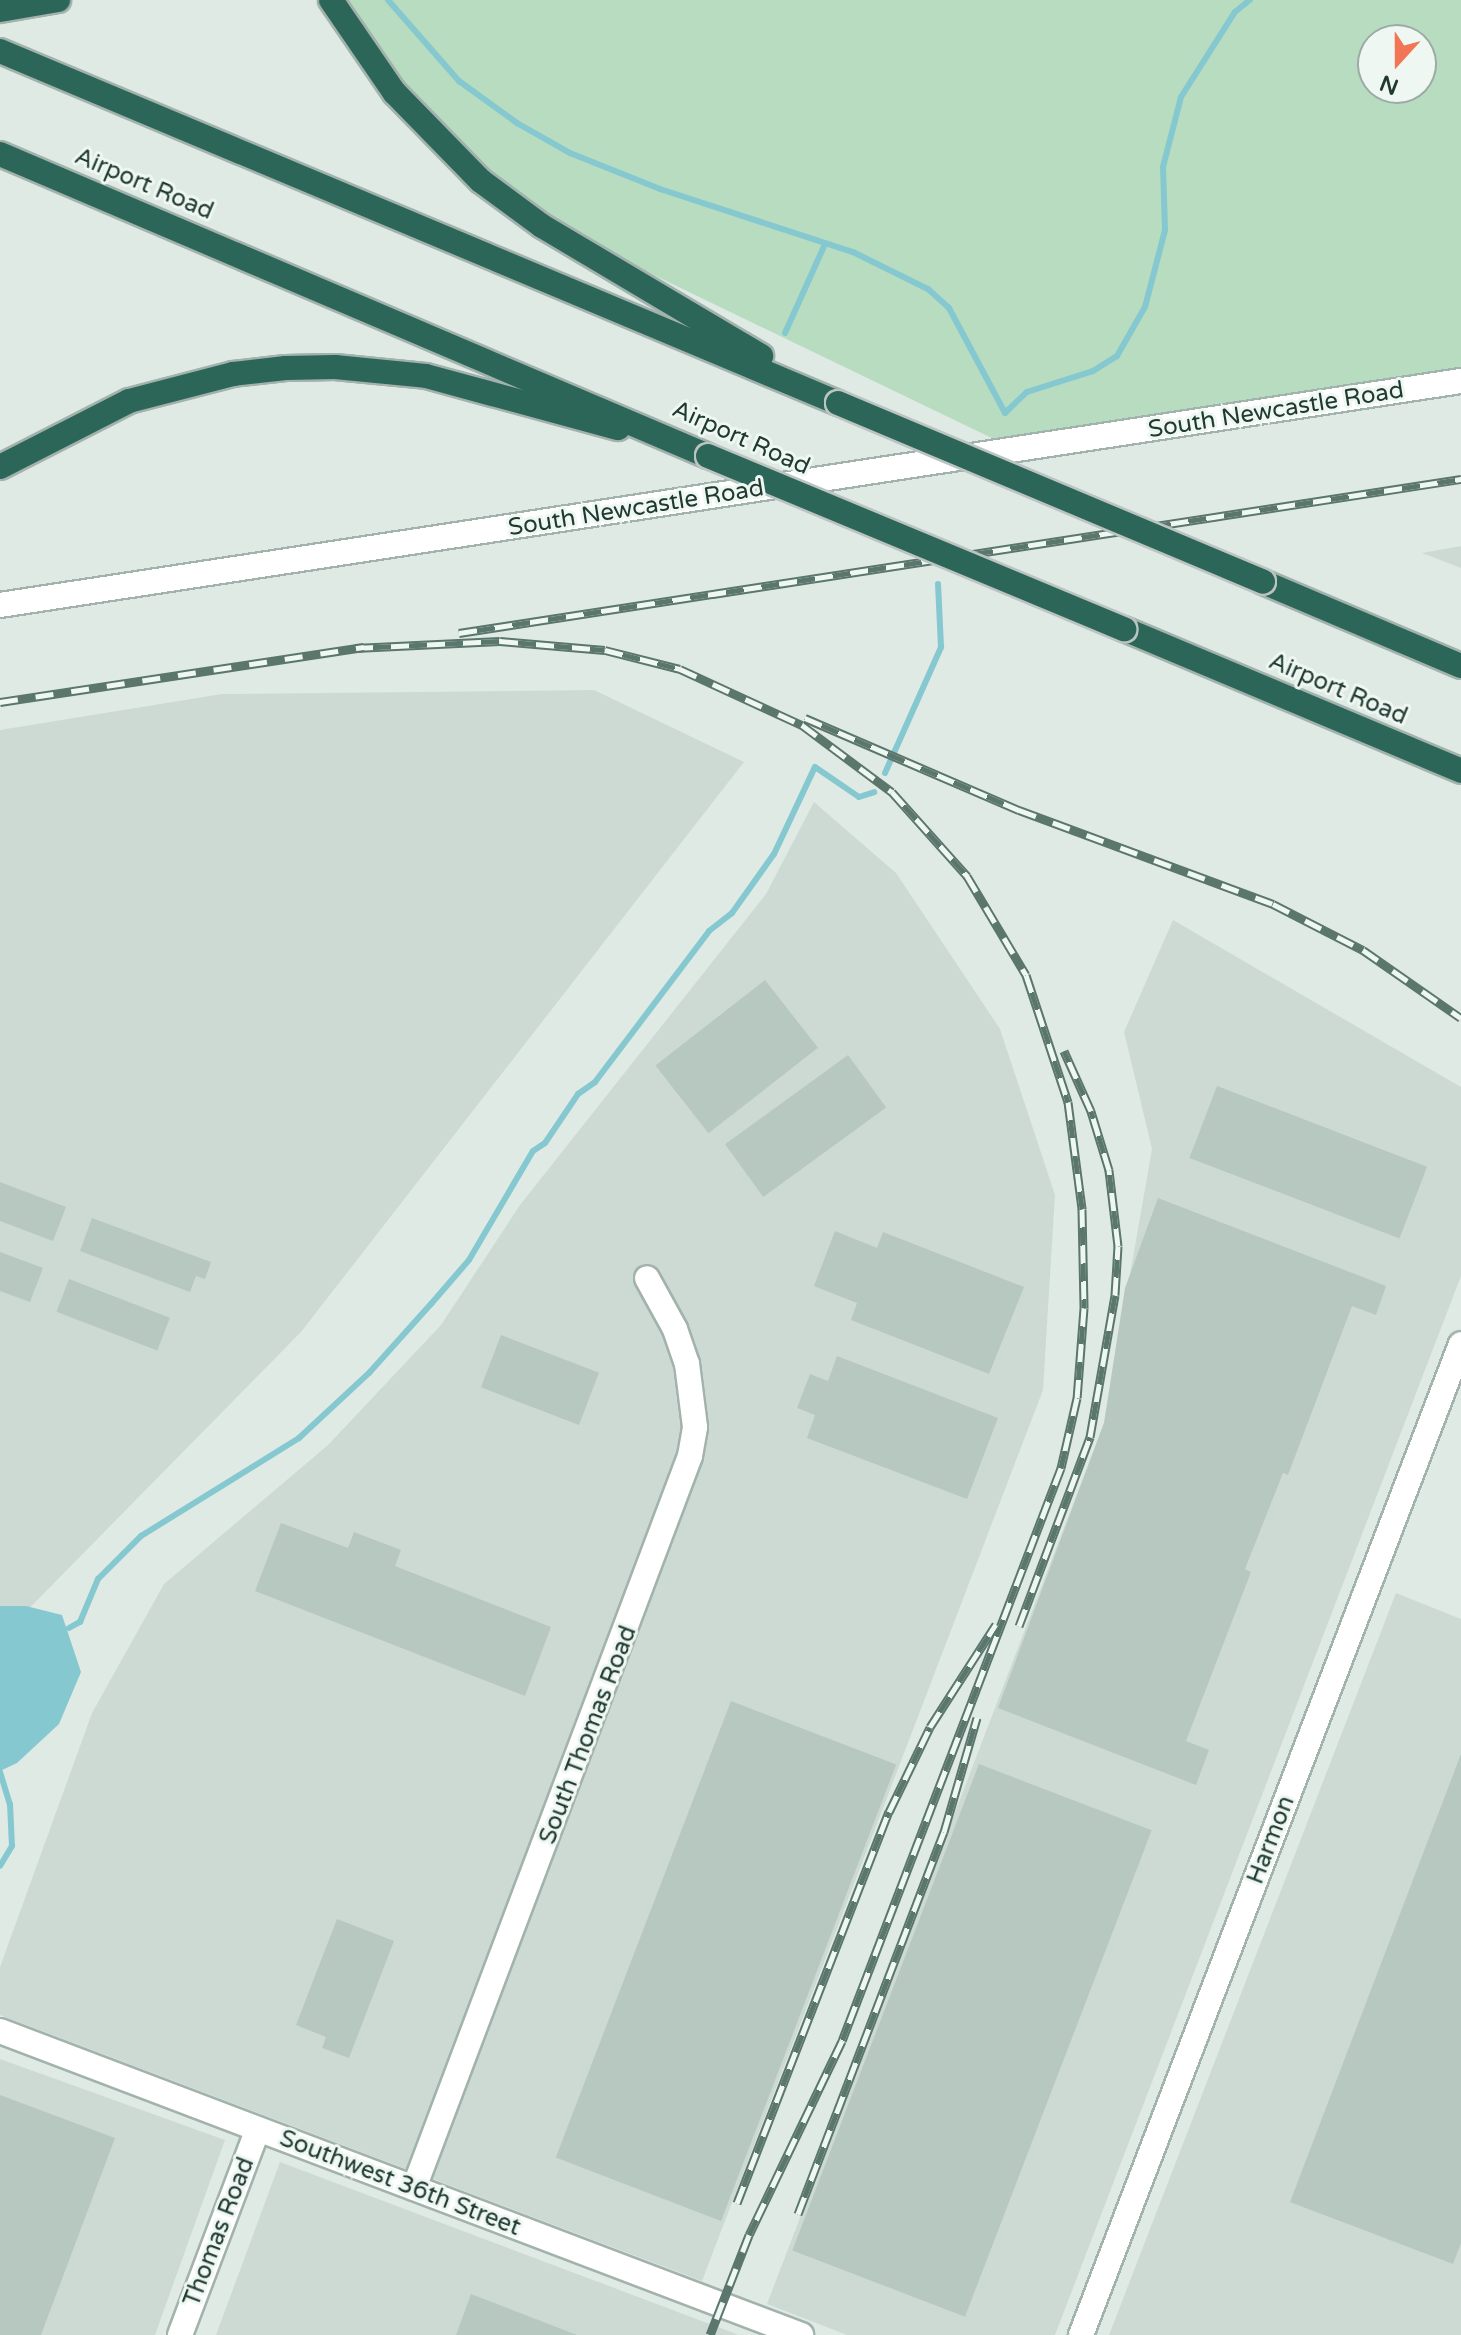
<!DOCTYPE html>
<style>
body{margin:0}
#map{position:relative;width:1461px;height:2335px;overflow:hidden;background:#dfeae5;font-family:"Varela Round",sans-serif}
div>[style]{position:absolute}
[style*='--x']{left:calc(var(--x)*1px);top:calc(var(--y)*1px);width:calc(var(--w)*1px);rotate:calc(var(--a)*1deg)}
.built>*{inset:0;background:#cddad4}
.green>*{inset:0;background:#b7dcc0}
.water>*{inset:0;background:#86c8d0}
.stream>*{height:6px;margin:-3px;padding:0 3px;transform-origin:3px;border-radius:3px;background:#86c8d0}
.building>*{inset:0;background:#b7c8c0;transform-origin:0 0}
.roads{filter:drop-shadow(2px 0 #a2b2ac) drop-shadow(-2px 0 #a2b2ac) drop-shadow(0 2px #a2b2ac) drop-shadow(0 -2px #a2b2ac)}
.minor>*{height:24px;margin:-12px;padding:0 12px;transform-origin:12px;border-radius:12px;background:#fff}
.highway>*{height:24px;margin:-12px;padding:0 12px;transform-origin:12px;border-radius:12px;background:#2c6658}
.rail>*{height:9px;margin-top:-4.5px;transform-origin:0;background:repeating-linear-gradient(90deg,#eff7f3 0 18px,#5a766d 0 36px);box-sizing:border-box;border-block:2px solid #5a766d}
.bridges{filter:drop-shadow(2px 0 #bcc4c2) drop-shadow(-2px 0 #bcc4c2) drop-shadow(0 2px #bcc4c2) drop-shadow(0 -2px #bcc4c2)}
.highway-bridge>*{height:24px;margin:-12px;padding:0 12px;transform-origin:12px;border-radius:12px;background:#2c6658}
span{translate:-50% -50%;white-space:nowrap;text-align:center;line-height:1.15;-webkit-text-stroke:6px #eff7f3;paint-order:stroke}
.street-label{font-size:24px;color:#203a32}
.north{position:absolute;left:1357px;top:24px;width:80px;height:80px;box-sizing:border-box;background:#eff7f3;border:2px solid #9caba6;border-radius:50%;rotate:201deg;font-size:22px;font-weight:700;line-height:32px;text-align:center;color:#203a32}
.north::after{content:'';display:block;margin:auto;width:28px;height:36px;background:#f27555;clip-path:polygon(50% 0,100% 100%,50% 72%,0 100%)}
</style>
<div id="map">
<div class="built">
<div style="clip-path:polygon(1461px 546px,1461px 568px,1422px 553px)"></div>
<div style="clip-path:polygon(594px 690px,744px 762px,301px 1332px,0 1638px,0 730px,222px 694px)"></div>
<div style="clip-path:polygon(814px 802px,896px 873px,1000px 1029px,1055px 1195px,1043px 1390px,702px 2281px,0 2015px,0 1967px,92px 1713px,164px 1584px,328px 1445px,441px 1325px,520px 1205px,766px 894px)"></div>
<div style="clip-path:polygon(1173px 920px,1461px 1087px,1461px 1276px,1055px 2335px,847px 2335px,767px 2304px,1104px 1423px,1152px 1149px,1124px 1032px)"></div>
<div style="clip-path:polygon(1396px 1593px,1461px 1619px,1461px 2335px,1109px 2335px)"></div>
<div style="clip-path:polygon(0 2059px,225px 2140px,155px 2335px,0 2335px)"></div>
<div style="clip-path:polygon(280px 2162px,739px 2335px,216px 2335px)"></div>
</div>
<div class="green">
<div style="clip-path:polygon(evenodd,344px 0,1461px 0,1461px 371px,1000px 442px,577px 238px,490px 174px,394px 75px,344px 0,1373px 40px,1421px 40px,1421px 88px,1373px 88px,1373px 40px)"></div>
</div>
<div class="water">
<div style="clip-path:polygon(0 1606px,26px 1606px,62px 1615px,81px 1672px,59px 1724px,17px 1763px,0 1771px)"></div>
</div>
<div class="stream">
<div style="--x:388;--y:0;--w:108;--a:48.8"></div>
<div style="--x:459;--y:81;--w:72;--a:35.9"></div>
<div style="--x:517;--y:123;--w:61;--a:29.5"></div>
<div style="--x:570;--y:153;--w:97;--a:21.8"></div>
<div style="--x:660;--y:189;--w:203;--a:18.1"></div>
<div style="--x:853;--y:252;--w:84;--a:26.3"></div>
<div style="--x:928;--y:289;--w:28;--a:42"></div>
<div style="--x:949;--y:308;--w:119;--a:61.9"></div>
<div style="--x:1005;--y:413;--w:30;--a:-44"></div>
<div style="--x:1027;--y:392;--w:69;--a:-17.7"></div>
<div style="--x:1093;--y:371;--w:28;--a:-32"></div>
<div style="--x:1117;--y:356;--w:56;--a:-60.3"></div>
<div style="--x:1145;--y:307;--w:80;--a:-75.4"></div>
<div style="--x:1165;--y:230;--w:63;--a:-91.8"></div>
<div style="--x:1163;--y:167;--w:72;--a:-75.6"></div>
<div style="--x:1181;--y:97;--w:101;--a:-57.6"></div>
<div style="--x:1235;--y:12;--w:19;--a:-39"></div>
<div style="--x:785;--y:333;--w:98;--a:-65.8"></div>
<div style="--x:885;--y:773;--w:138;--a:-66"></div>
<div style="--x:941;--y:647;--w:63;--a:-92.7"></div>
<div style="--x:69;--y:1628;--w:13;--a:-29"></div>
<div style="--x:80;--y:1622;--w:47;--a:-67.3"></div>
<div style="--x:98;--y:1579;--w:61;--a:-45"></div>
<div style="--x:141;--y:1536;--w:186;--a:-31.8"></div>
<div style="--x:299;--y:1438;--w:96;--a:-42.9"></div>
<div style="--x:369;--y:1373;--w:93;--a:-48.1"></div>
<div style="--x:431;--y:1304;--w:58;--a:-49.2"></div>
<div style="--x:469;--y:1260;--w:126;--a:-59.6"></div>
<div style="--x:533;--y:1151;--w:14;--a:-34"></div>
<div style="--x:545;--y:1143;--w:59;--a:-56"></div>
<div style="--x:578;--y:1094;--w:21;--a:-35"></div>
<div style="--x:595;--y:1082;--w:189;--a:-52.9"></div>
<div style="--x:709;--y:931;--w:29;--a:-38"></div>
<div style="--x:732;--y:913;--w:72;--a:-54.6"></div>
<div style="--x:774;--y:854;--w:96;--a:-64.8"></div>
<div style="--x:815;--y:767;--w:53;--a:34.3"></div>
<div style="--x:859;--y:797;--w:16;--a:-18"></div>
<div style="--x:0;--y:1772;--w:34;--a:73"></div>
<div style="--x:10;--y:1804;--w:42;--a:87.3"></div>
<div style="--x:12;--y:1846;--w:23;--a:121"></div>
</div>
<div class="building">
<div style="left:765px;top:980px;width:86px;height:139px;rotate:52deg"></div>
<div style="left:848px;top:1055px;width:65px;height:152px;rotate:54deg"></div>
<div style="left:1217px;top:1086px;width:225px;height:77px;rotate:21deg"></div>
<div style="clip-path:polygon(0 1182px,66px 1207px,53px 1241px,0 1221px)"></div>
<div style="clip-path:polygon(1158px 1198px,1386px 1286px,1376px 1315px,1352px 1306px,1288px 1475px,1283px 1473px,1245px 1569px,1251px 1572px,1186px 1741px,1209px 1750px,1196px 1785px,998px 1708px,1104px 1423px,1125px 1288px)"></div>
<div style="clip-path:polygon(92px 1218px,211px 1262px,205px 1279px,196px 1276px,190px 1292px,80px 1251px)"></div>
<div style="clip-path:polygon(835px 1231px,877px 1248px,883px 1232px,1024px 1287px,989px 1374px,851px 1320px,857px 1303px,814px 1286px)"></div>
<div style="clip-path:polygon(0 1252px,43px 1268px,30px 1302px,0 1291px)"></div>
<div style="left:69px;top:1279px;width:108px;height:35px;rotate:21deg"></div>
<div style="left:501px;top:1335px;width:105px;height:56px;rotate:21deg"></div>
<div style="clip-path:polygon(837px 1356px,998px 1418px,967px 1499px,807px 1438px,815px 1415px,797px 1408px,810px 1374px,828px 1381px)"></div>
<div style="clip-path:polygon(281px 1523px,348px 1548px,354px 1532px,401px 1550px,395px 1566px,551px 1627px,525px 1696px,255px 1591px)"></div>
<div style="left:731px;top:1701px;width:177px;height:489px;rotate:21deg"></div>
<div style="clip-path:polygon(1461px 1754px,1461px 2243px,1453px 2264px,1290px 2202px)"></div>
<div style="left:979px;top:1764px;width:185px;height:521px;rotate:21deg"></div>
<div style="clip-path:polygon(337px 1919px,394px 1941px,349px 2058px,322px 2048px,326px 2037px,296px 2025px)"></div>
<div style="clip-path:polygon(0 2095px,115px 2138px,41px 2335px,0 2335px)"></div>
<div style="clip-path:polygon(471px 2294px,577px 2335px,456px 2335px)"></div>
</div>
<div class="roads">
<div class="minor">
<div style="--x:0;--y:605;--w:1478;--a:-8.72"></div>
<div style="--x:0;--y:2031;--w:857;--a:20.78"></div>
<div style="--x:414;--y:2188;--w:782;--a:-69.34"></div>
<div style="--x:690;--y:1456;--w:29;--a:-80"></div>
<div style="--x:695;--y:1427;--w:64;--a:-97.2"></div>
<div style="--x:687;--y:1364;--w:37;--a:-109"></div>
<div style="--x:675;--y:1329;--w:58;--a:-118.8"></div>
<div style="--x:180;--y:2335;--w:220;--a:-69.3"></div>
<div style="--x:1081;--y:2335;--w:1061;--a:-69.02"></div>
</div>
<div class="highway">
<div style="--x:331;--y:0;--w:112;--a:55.6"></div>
<div style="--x:394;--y:92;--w:124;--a:45.7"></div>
<div style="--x:481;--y:181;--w:76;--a:36.4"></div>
<div style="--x:542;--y:226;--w:255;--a:30.7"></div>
<div style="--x:0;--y:10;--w:59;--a:-9.8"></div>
<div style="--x:0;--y:51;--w:909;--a:22.78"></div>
<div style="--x:0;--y:154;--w:770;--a:23.1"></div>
<div style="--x:0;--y:467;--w:145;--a:-27.1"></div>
<div style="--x:129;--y:401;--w:107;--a:-14.6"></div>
<div style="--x:233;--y:374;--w:53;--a:-6.5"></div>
<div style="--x:286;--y:368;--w:49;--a:-1.2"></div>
<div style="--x:335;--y:367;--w:91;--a:5.6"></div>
<div style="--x:426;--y:376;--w:199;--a:15.2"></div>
<div style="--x:1263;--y:582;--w:215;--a:23"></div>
<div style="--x:1124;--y:629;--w:366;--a:22.8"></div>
</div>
</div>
<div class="rail">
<div style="--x:459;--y:633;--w:1014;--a:-8.74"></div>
<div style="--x:355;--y:648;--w:145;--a:-2.8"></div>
<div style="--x:500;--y:641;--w:105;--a:4.9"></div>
<div style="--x:605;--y:650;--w:77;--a:14.2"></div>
<div style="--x:680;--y:669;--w:134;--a:24.7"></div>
<div style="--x:802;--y:725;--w:112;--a:36.7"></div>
<div style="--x:892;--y:792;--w:113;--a:48.2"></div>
<div style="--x:967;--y:876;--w:115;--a:59.2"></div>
<div style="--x:1026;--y:975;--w:134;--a:71.7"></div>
<div style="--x:1068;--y:1102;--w:108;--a:82.5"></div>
<div style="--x:1082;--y:1209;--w:99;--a:88.8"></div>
<div style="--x:1084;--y:1308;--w:90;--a:94.4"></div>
<div style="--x:1077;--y:1398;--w:72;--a:102.9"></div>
<div style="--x:1061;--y:1468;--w:613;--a:110.92"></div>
<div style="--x:842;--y:2041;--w:215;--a:115.6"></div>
<div style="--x:749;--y:2235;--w:107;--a:111.3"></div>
<div style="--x:0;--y:702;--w:368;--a:-8.6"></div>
<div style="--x:805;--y:718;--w:233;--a:23.3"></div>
<div style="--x:1019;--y:810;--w:271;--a:20.3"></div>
<div style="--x:1273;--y:904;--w:101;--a:27.1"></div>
<div style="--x:1363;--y:950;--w:119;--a:34.8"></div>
<div style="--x:1019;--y:1626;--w:202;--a:-69.4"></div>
<div style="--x:1090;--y:1437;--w:144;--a:-80"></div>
<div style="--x:1115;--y:1295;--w:49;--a:-86.5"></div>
<div style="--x:1118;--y:1246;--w:77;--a:-96.8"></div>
<div style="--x:1109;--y:1170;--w:62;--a:-107"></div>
<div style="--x:1091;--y:1111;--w:66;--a:-114.2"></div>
<div style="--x:737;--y:2203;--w:420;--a:-68.8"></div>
<div style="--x:889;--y:1812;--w:94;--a:-64.2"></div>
<div style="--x:930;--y:1727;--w:122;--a:-57.3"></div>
<div style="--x:798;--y:2214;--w:409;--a:-69.1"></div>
<div style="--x:944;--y:1832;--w:119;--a:-73.9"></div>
</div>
<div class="bridges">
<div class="highway-bridge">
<div style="--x:838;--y:403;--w:461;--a:22.8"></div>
<div style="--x:708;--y:456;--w:451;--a:22.6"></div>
</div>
</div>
<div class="street-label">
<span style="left:144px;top:184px;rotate:23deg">Airport Road</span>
<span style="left:1276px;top:410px;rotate:-9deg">South Newcastle Road</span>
<span style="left:741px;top:438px;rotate:24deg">Airport Road</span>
<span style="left:636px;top:508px;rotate:-9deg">South Newcastle Road</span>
<span style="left:1338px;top:689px;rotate:23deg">Airport Road</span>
<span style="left:588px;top:1735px;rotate:-69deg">South Thomas Road</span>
<span style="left:1271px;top:1840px;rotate:-69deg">Harmon</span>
<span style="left:400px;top:2183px;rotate:21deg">Southwest 36th Street</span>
<span style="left:219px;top:2232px;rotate:-69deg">Thomas Road</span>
</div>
<div class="north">N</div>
</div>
